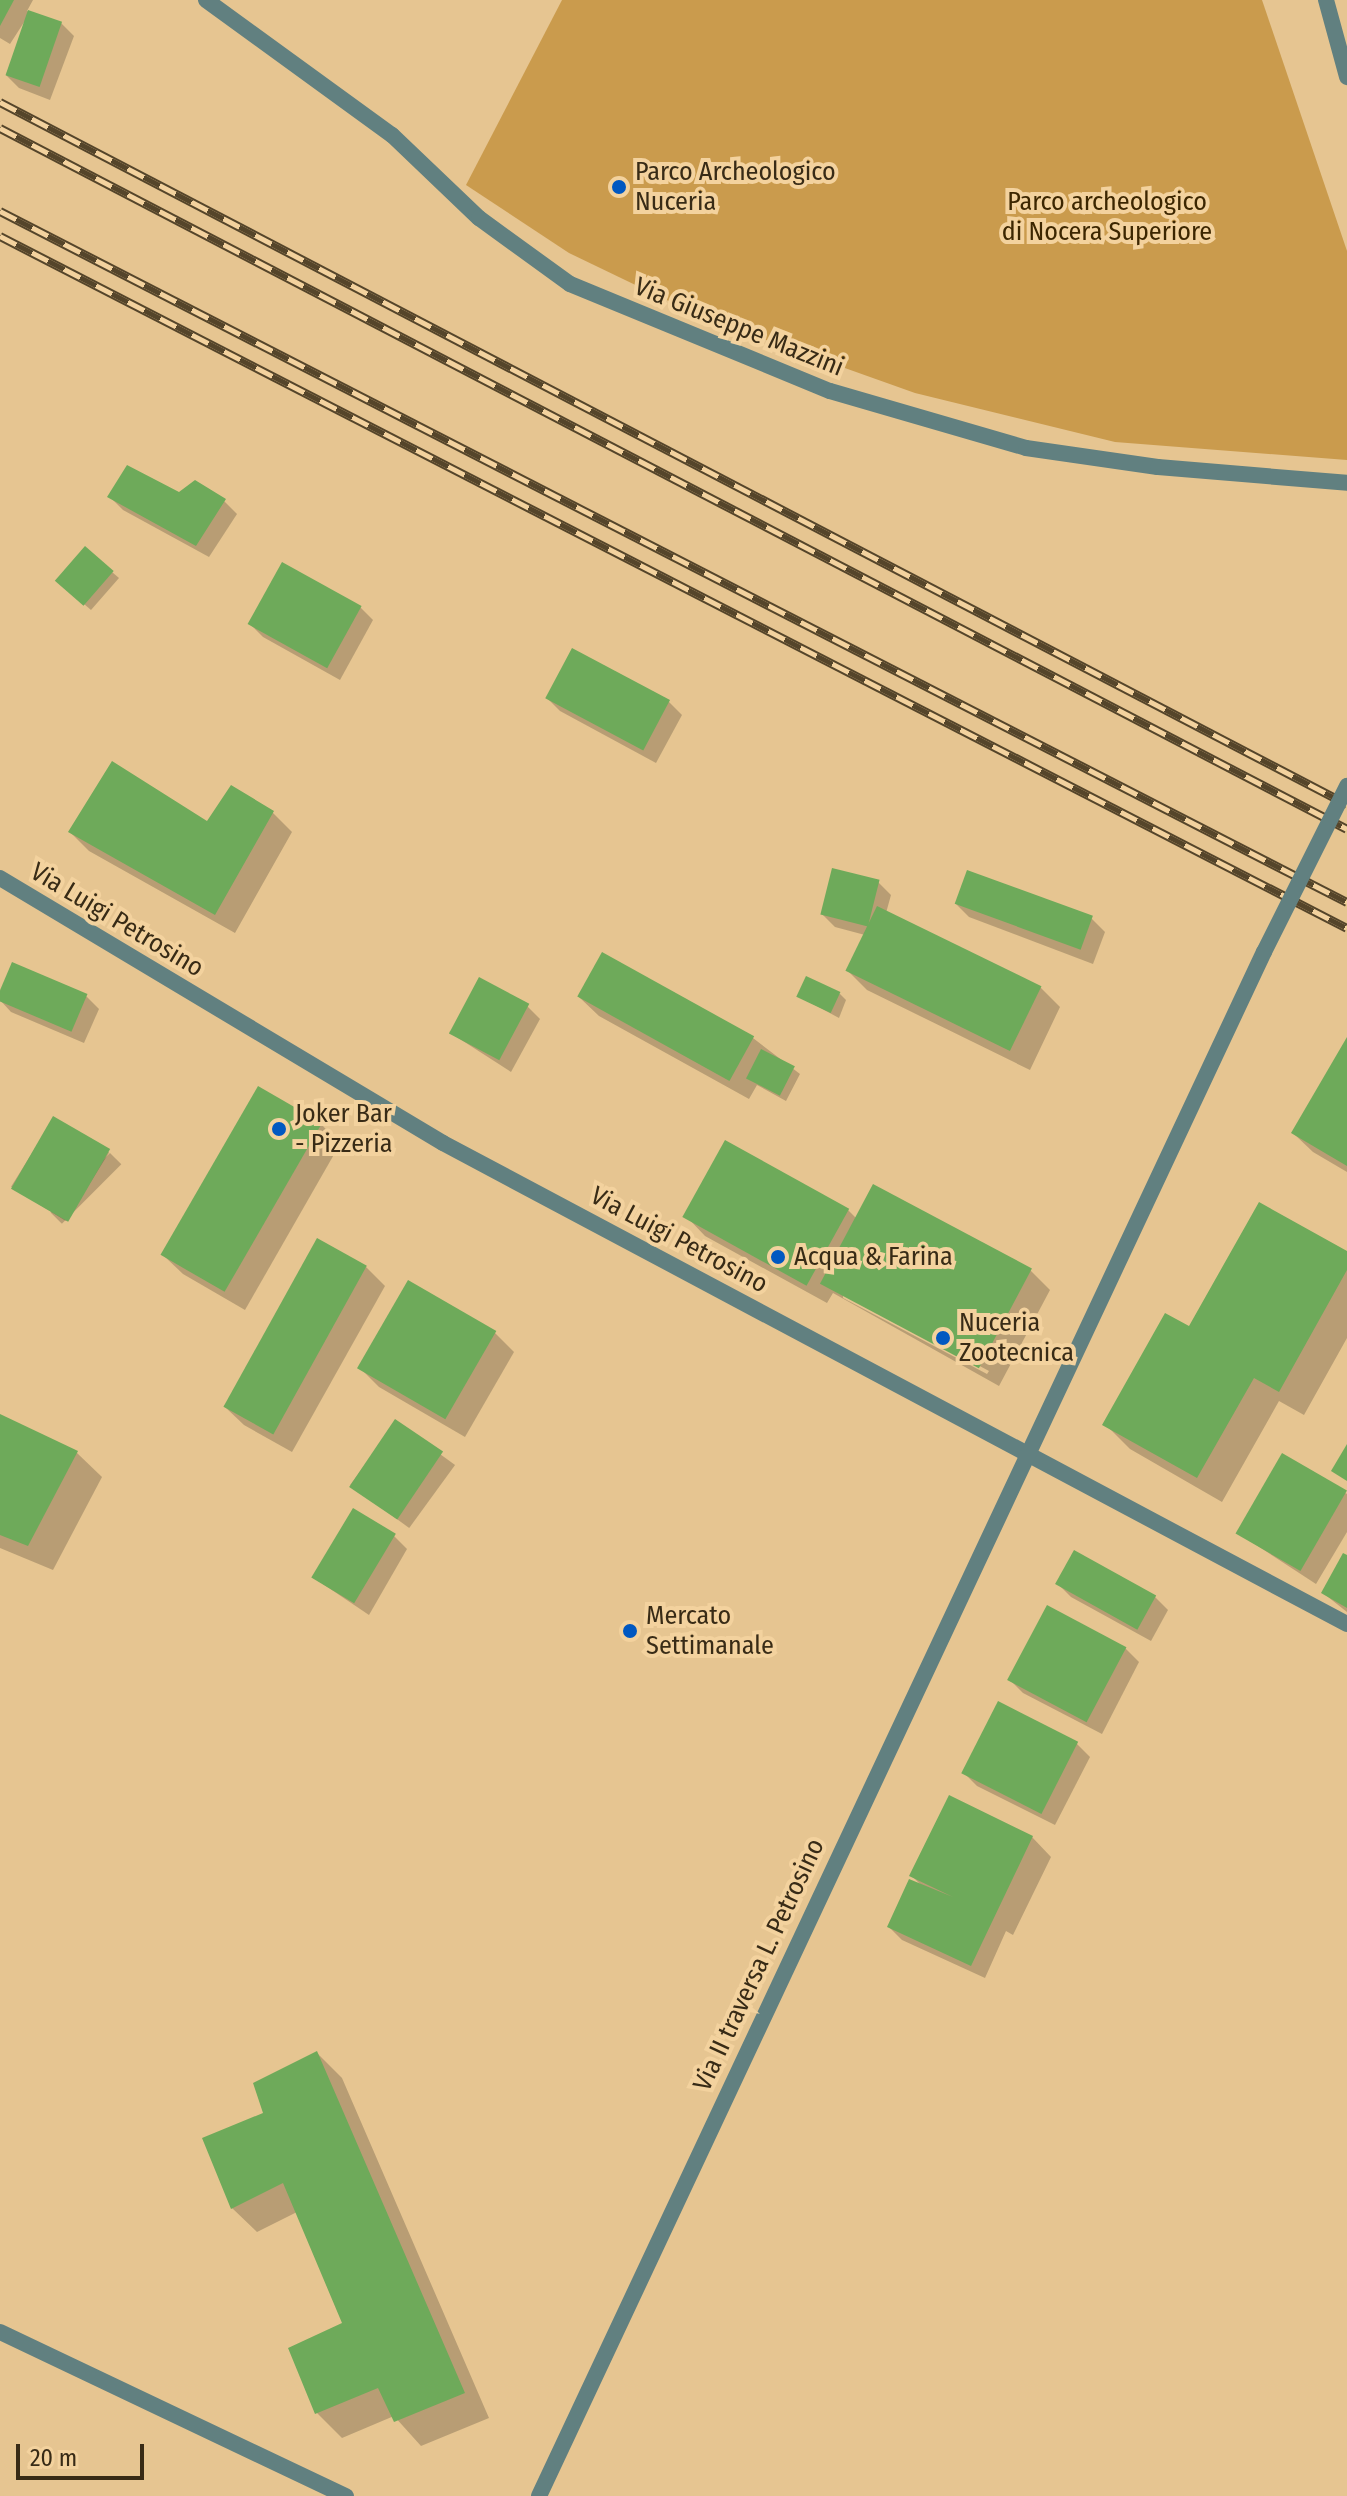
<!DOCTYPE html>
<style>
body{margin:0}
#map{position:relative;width:1347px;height:2496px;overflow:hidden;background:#e6c591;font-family:"Fira Sans Condensed",sans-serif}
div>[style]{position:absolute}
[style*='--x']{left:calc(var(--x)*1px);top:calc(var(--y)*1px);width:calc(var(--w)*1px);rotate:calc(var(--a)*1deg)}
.green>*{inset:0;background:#ca9b4d}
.shadow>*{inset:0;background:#0003;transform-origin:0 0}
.building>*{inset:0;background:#6eaa5a;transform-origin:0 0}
.street>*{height:16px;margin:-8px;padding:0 8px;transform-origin:8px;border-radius:8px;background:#618080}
.rail>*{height:9px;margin-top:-4.5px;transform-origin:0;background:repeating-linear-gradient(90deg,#f3d29e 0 18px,#55452a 0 36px);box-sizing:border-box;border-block:2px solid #55452a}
.street-bridge>*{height:16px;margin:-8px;padding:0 8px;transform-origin:8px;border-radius:8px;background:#618080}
.dots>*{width:22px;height:22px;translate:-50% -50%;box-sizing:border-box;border:4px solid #f3d29e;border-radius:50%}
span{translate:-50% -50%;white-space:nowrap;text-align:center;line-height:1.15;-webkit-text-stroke:8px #f3d29e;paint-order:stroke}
.poi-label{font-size:26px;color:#382b16}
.left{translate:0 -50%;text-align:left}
.park-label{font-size:26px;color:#3c2600}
.street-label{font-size:26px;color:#382b16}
.scale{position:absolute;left:16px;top:2444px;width:128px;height:36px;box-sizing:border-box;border:4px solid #382b16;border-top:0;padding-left:10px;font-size:24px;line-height:28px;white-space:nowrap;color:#382b16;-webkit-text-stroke:6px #f3d29e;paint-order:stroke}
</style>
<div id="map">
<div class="green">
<div style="clip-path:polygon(562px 0,1262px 0,1347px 251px,1347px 460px,1115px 442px,915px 393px,704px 318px,569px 253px,466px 185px)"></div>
</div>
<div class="shadow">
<div style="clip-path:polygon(0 0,33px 0,27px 11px,61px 23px,74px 36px,50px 100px,19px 88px,6px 75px,28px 16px,10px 44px,0 38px)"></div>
<div style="clip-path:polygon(179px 494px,224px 501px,237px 514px,209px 557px,123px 510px,110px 497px)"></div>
<div style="clip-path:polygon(85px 549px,119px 578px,91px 610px,63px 586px)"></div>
<div style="clip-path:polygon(360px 607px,373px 620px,340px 680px,263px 637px,250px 624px)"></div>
<div style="clip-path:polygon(573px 650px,669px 702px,682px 715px,656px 763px,560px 711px,547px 698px)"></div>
<div style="clip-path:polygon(232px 787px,273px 813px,292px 832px,235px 933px,89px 851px,70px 832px,208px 824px)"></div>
<div style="clip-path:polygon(878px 882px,891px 895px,886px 913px,1041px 988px,1060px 1007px,1030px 1070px,867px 990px,848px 971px,865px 935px,835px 927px,822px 914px)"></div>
<div style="clip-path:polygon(956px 904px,1092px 919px,1105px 932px,1093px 964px,969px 917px)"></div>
<div style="clip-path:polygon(13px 964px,86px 996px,99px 1009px,84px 1043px,11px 1012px,0 1000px)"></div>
<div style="clip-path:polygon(840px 994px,846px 1000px,839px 1018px,798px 996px)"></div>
<div style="clip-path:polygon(579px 997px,753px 1038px,800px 1074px,786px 1101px,757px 1085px,749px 1099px,599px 1016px)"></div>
<div style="clip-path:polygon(527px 1006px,540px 1019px,511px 1072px,449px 1032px)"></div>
<div style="clip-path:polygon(1347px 1041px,1347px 1172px,1313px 1152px,1293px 1133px)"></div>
<div style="left:54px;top:1118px;width:65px;height:81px;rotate:32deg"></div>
<div style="clip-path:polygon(321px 1124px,340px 1144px,245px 1310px,183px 1274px,163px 1255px)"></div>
<div style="left:110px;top:1153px;width:16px;height:84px;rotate:45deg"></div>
<div style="clip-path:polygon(evenodd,874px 1187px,1031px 1271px,1050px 1290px,999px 1386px,833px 1293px,827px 1303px,705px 1236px,686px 1216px,848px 1210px,857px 1219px,874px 1187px,843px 1293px,989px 1371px,987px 1374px,843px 1298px,843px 1293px)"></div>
<div style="clip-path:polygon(1347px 1254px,1347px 1338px,1304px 1415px,1279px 1401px,1222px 1502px,1130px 1449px,1105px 1424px,1190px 1329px)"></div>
<div style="clip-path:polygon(366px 1267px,385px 1286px,292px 1452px,244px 1425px,224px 1406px)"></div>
<div style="clip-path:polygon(495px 1333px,514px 1352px,465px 1437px,379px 1387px,360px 1368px)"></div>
<div style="clip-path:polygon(0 1417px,77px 1453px,102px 1477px,53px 1570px,0 1548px)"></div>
<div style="left:396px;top:1422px;width:73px;height:78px;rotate:36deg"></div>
<div style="clip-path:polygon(1283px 1456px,1347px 1494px,1347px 1532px,1316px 1584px,1238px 1533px)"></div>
<div style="clip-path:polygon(394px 1536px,407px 1549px,369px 1615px,314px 1578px)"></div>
<div style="clip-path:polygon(1074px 1553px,1155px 1597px,1168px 1610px,1151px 1641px,1071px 1597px,1058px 1584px)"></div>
<div style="clip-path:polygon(1347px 1557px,1347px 1612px,1323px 1593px)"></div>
<div style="clip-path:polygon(1048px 1608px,1126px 1649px,1139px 1662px,1102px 1734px,1023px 1693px,1010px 1680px)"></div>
<div style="clip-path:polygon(999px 1704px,1077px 1744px,1090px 1757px,1055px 1825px,977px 1786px,964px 1773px)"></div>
<div style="clip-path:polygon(1032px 1837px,1051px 1857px,1013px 1935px,1006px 1931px,985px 1978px,902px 1940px,889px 1927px,922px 1886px,912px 1876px)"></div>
<div style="clip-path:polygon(317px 2053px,342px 2078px,489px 2418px,421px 2446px,394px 2416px,342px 2438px,317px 2413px,291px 2349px,344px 2324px,297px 2212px,257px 2232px,232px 2208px,265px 2114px)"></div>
</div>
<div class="building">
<div style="clip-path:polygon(0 0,14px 0,0 26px)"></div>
<div style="left:28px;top:10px;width:36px;height:69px;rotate:19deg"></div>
<div style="clip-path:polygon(127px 465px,179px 492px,195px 480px,226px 499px,196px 546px,107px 497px)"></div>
<div style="left:85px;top:546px;width:38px;height:46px;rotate:41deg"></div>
<div style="left:282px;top:562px;width:91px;height:71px;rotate:29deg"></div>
<div style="left:572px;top:648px;width:111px;height:57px;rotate:28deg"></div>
<div style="clip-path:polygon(112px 761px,207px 821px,231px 785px,274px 811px,215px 915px,68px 832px)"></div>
<div style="left:832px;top:868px;width:49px;height:48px;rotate:14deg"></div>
<div style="left:967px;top:870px;width:134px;height:36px;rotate:20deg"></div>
<div style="left:877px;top:906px;width:183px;height:72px;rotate:26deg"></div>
<div style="left:602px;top:952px;width:174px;height:51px;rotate:29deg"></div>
<div style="left:12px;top:962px;width:82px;height:41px;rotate:23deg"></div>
<div style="left:806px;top:976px;width:38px;height:23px;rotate:25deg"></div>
<div style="left:479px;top:977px;width:57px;height:64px;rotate:28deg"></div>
<div style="clip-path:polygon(1347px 1037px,1347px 1166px,1291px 1133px)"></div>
<div style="left:761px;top:1049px;width:38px;height:33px;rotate:27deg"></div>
<div style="left:258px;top:1086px;width:74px;height:195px;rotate:30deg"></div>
<div style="left:53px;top:1116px;width:66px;height:84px;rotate:30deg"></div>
<div style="left:725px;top:1140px;width:142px;height:88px;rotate:29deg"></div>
<div style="left:873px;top:1184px;width:180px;height:113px;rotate:28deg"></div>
<div style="clip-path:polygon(1259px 1202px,1347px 1251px,1347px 1270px,1279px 1392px,1254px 1378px,1197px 1478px,1102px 1425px,1165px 1313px,1189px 1326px)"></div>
<div style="left:317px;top:1238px;width:57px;height:193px;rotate:29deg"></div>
<div style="left:408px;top:1280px;width:102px;height:102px;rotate:30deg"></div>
<div style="clip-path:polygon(0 1414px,78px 1451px,28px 1546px,0 1535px)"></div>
<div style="left:395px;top:1419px;width:58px;height:82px;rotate:34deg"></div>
<div style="clip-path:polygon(1347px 1444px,1347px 1481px,1331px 1471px)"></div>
<div style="left:1282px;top:1453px;width:75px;height:93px;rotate:30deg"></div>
<div style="left:353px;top:1508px;width:50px;height:81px;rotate:31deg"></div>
<div style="left:1074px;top:1550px;width:94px;height:39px;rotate:29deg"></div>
<div style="clip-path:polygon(1343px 1553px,1347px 1555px,1347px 1608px,1321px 1593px)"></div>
<div style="left:1047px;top:1605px;width:90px;height:85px;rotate:28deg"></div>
<div style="left:998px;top:1701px;width:90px;height:81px;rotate:27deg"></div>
<div style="clip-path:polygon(949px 1795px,1033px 1836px,971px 1966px,887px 1927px,909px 1879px,953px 1897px,909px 1876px)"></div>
<div style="clip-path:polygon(317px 2051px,465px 2393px,394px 2422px,378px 2388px,315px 2414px,288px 2348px,342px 2323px,283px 2183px,231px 2209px,202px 2138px,263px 2113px,253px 2083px)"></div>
</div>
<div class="street">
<div style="--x:206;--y:0;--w:230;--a:36"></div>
<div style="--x:392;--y:135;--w:120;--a:43.7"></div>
<div style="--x:479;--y:218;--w:112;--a:36"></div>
<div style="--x:570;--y:284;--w:281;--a:22.4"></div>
<div style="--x:830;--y:391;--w:204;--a:16.2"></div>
<div style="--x:1026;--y:448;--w:133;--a:8.2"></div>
<div style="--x:1158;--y:467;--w:190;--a:4.8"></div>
<div style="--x:1326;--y:0;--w:80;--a:74.7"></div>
<div style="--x:0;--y:878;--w:516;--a:30.89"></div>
<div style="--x:443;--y:1143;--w:1024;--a:28.02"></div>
<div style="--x:0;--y:2332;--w:383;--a:25.4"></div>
<div style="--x:539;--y:2496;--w:1706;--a:-64.85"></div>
</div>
<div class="rail">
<div style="--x:0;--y:102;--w:1519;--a:27.53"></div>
<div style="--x:0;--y:128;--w:1518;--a:27.49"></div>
<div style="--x:0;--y:211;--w:1514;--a:27.16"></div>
<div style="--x:0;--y:236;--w:1514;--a:27.19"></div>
</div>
<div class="street-bridge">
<div style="--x:1264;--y:952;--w:186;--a:-63.4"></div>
</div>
<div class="dots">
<div style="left:619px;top:187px;background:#0158c1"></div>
<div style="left:279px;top:1129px;background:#0158c1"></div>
<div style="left:778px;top:1257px;background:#0158c1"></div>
<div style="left:943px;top:1338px;background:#0158c1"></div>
<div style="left:630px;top:1631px;background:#0158c1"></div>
</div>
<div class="poi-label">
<span class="left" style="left:635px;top:187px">Parco Archeologico<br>Nuceria</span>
<span class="left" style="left:295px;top:1129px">Joker Bar<br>- Pizzeria</span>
<span class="left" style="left:794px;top:1257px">Acqua &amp; Farina</span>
<span class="left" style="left:959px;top:1338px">Nuceria<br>Zootecnica</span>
<span class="left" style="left:646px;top:1631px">Mercato<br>Settimanale</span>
</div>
<div class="park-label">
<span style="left:1107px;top:217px">Parco archeologico<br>di Nocera Superiore</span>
</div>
<div class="street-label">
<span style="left:739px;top:327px;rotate:22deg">Via Giuseppe Mazzini</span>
<span style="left:117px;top:920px;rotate:31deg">Via Luigi Petrosino</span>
<span style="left:679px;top:1240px;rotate:28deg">Via Luigi Petrosino</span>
<span style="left:759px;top:1965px;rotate:-65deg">Via II traversa L. Petrosino</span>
</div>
<div class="scale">20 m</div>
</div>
